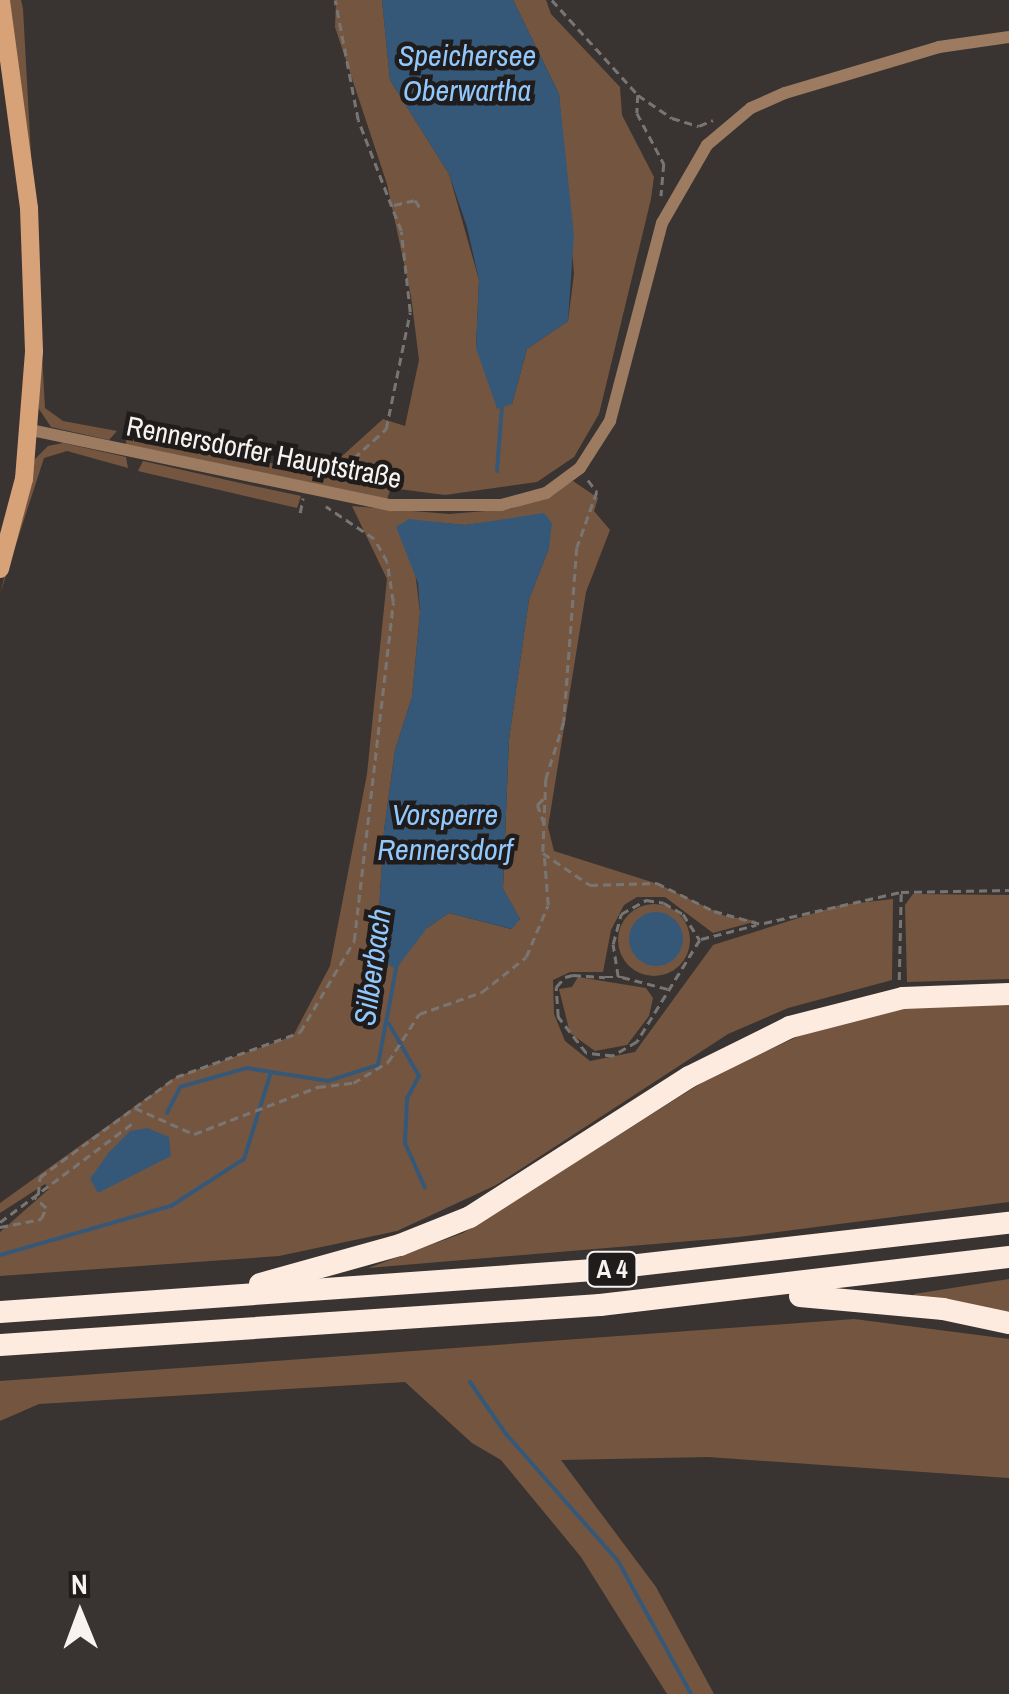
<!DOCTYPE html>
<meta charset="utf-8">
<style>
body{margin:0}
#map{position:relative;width:1009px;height:1694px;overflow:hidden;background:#393431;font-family:"Archivo Narrow",sans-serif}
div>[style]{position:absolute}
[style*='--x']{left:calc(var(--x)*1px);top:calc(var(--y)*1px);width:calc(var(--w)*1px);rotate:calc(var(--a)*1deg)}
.green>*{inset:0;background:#745640}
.round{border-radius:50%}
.water>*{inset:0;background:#365878}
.stream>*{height:4px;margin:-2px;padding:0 2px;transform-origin:2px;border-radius:2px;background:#365878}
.path>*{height:2.5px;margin-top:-1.25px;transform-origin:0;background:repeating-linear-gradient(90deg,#797572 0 8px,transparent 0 13px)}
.street>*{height:12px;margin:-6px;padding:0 6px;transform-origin:6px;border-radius:6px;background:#9d7b61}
.secondary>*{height:18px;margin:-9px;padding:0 9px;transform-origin:9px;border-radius:9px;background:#d8a278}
.highway>*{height:22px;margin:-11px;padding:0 11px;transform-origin:11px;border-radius:11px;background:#fdebdf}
span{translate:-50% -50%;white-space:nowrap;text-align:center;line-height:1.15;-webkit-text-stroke:9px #1f1c1b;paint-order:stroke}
.shield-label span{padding:2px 8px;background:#1f1c1b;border:2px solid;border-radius:8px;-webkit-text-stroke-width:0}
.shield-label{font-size:25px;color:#f6f3f1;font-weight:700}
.street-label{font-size:28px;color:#f6f3f1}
.water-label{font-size:30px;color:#91c8fe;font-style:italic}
.north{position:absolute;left:30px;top:1564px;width:100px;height:100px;-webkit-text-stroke:8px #1f1c1b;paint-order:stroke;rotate:359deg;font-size:28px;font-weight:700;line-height:40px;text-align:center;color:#f6f3f1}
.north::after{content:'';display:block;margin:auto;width:35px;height:45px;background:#f6f3f1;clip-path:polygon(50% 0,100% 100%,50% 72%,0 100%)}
</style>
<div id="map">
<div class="green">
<div style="clip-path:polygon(6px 0,21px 0,23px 9px,45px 408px,63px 421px,117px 431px,109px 440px,51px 427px,39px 409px)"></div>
<div style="clip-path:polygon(336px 0,382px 0,390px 80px,449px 174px,479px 280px,476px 348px,512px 404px,527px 349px,568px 321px,574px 274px,559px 94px,513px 0,546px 0,551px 14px,620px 87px,622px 115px,654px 177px,651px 199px,599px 414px,574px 457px,537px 482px,445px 495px,391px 488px,387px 499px,126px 444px,127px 432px,294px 468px,341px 457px,383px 419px,405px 426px,419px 360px,411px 296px,387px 184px,335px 27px)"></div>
<div style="clip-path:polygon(63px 443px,126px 457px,128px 468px,67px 451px,44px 458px,0 594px,34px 460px,48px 446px)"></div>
<div style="clip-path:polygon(143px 461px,240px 483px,301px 496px,297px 508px,138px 471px)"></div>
<div style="clip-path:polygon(evenodd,573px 481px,598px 498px,594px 511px,610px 530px,586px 592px,548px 827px,554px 851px,658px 884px,725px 916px,757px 921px,713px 933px,665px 897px,637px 897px,624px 905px,611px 930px,603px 972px,570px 972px,553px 980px,554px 1014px,565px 1041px,590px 1061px,635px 1052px,713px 945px,840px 905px,893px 899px,892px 980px,788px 1008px,728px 1034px,496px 1185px,397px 1231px,279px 1256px,0 1276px,0 1232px,49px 1189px,45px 1184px,0 1213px,0 1203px,176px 1077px,293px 1036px,330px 966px,367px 774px,387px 579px,352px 506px,449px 514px,511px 509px,573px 481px,409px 520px,465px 525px,505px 520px,549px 548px,529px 599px,509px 739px,503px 889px,520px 919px,511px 929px,449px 913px,427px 928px,378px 926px,384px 831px,395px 750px,412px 697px,420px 613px,409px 520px)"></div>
<div style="clip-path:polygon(913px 894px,1009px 895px,1009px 979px,907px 982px,905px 905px)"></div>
<div class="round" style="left:618px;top:904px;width:72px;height:72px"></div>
<div style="clip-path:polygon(578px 977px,646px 988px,653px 998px,649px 1016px,627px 1045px,595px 1051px,570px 1033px,559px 989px,572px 987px)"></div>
<div style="clip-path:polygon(1009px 1004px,1009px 1202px,738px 1237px,368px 1268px,463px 1233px,714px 1075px,812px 1030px,907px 1008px)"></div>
<div style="clip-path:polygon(1009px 1279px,1009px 1312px,913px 1297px,914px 1294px)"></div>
<div style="clip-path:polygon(854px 1319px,1009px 1339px,1009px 1478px,708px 1457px,561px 1460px,656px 1587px,714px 1694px,667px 1694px,581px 1557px,501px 1460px,472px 1443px,405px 1382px,39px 1404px,0 1421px,0 1381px)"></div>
</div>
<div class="water">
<div style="clip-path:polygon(382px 0,513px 0,559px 94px,574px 235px,568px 321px,527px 349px,512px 404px,497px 409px,476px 348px,479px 280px,467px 227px,449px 174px,390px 80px)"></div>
<div style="clip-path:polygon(544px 513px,552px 523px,549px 548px,529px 599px,509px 739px,503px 888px,520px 919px,512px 929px,449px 913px,427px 928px,396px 969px,381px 961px,378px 926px,384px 831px,395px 750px,412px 697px,420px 613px,418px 583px,396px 527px,409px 519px,465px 525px)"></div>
<div class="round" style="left:629px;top:912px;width:54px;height:54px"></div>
<div style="clip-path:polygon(147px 1128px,169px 1137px,171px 1156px,98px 1193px,90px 1179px,109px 1152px,130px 1131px)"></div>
</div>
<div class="stream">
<div style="--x:497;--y:471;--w:65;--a:-85.6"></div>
<div style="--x:389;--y:1024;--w:60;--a:60"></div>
<div style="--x:419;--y:1076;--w:26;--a:118"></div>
<div style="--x:407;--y:1099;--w:44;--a:92.6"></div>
<div style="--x:405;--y:1143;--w:49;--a:66"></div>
<div style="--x:167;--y:1113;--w:29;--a:-63"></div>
<div style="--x:180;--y:1087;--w:70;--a:-15.8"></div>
<div style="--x:247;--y:1068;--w:24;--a:9"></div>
<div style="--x:0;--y:1255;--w:178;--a:-16"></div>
<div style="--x:171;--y:1206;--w:87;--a:-32.8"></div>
<div style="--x:244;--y:1159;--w:91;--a:-72.8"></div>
<div style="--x:271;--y:1072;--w:58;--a:9"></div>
<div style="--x:328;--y:1081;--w:52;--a:-17.7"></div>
<div style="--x:378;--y:1065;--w:104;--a:-79.4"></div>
<div style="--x:470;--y:1382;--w:63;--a:55.3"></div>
<div style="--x:506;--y:1434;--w:169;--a:48.6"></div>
<div style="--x:618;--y:1561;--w:152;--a:61.2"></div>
</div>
<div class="path">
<div style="--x:552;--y:0;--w:128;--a:47.8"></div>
<div style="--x:638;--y:95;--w:41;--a:34.1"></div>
<div style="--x:672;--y:118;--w:28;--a:17"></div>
<div style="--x:699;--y:126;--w:15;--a:-23"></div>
<div style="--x:638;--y:95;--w:18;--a:93"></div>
<div style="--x:637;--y:113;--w:58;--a:62.1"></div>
<div style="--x:664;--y:164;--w:32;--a:95"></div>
<div style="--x:394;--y:205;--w:22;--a:-13"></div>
<div style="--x:415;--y:200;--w:11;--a:56"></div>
<div style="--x:318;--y:477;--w:28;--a:-21"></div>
<div style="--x:344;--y:467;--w:57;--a:-42.1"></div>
<div style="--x:386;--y:429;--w:119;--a:-78.4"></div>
<div style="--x:410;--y:312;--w:81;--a:-96.3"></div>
<div style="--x:401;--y:231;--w:119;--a:-111.2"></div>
<div style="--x:358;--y:120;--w:122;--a:-100.9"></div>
<div style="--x:588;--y:480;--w:15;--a:53"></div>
<div style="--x:597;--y:492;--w:59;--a:109.7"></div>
<div style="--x:577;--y:548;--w:174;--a:94.3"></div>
<div style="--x:564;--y:722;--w:60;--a:107.5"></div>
<div style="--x:546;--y:779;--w:74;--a:92.3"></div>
<div style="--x:543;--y:853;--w:57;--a:34.2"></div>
<div style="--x:590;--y:885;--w:67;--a:-1.7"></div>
<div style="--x:657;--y:883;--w:64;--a:26.2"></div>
<div style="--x:714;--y:911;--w:49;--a:15.5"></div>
<div style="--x:300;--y:513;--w:15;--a:-79"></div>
<div style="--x:544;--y:824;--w:20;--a:-110"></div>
<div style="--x:537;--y:805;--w:11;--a:-45"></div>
<div style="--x:764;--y:923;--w:140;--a:-12.8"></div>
<div style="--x:901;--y:892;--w:108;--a:-1.1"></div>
<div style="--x:701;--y:939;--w:57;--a:-14.3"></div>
<div style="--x:618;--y:977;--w:33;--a:-99"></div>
<div style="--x:613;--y:944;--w:31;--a:-75"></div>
<div style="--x:621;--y:914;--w:29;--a:-29"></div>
<div style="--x:646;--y:900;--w:18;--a:9"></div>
<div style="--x:664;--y:903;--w:22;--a:30"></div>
<div style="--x:683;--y:914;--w:31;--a:57"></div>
<div style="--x:700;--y:940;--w:120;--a:121.7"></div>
<div style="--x:637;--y:1042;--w:28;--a:150"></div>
<div style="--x:613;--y:1056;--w:27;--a:-174"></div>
<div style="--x:586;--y:1053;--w:46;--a:-127.9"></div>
<div style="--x:558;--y:1017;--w:30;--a:-94"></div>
<div style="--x:556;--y:987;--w:13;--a:-48"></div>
<div style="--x:565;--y:977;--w:8;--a:-14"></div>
<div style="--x:573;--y:975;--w:32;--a:4"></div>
<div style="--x:605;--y:977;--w:17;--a:0"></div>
<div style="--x:622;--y:977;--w:48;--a:14.6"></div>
<div style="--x:899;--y:980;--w:86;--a:-88.7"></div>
<div style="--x:135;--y:1108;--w:64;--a:23.8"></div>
<div style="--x:194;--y:1134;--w:133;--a:-20.8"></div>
<div style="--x:318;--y:1087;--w:35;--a:-7"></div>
<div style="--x:353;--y:1083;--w:41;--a:-31"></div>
<div style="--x:388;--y:1062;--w:57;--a:-57.1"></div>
<div style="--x:419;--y:1014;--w:67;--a:-19.2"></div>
<div style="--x:482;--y:992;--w:56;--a:-38.5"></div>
<div style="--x:526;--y:957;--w:56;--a:-67.1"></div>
<div style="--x:548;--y:905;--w:50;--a:-94.6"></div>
<div style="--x:38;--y:1195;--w:18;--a:-84"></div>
<div style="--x:40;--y:1177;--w:169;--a:-36.3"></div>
<div style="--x:176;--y:1077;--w:132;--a:-19.9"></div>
<div style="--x:300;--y:1032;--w:106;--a:-59.3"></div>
<div style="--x:354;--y:941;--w:341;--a:-83.4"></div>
<div style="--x:393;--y:602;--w:40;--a:-98.5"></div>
<div style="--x:387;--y:562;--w:26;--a:-119"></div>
<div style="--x:374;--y:539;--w:58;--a:-146.3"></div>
<div style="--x:0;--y:1222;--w:166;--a:-36.7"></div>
<div style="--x:0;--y:1227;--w:42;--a:-11"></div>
<div style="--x:41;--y:1219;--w:12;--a:-66"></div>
<div style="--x:46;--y:1208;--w:15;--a:-138"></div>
</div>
<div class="street">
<div style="--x:31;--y:430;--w:368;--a:11.8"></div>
<div style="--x:391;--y:505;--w:110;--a:0"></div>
<div style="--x:501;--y:505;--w:47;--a:-14.9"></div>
<div style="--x:546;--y:493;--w:42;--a:-36.3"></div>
<div style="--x:580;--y:468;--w:56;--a:-57.4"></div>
<div style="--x:610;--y:421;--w:205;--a:-75.3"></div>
<div style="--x:662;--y:223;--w:90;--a:-60"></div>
<div style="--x:707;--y:145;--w:57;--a:-40.1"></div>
<div style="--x:751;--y:108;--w:37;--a:-24"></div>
<div style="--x:785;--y:93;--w:161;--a:-16.6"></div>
<div style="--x:939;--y:47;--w:71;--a:-8.1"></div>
</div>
<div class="secondary">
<div style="--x:0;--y:569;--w:93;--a:-75.1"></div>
<div style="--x:24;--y:479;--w:128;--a:-85.5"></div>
<div style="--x:34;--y:351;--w:143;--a:-92"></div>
<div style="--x:29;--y:208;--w:210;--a:-97.7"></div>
</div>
<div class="highway">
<div style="--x:260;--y:1284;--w:145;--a:-15.6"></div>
<div style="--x:400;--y:1245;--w:75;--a:-21.8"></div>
<div style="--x:470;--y:1217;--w:260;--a:-32.6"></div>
<div style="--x:689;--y:1077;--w:113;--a:-26.3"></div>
<div style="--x:790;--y:1027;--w:117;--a:-14.4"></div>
<div style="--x:903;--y:998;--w:106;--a:-2.2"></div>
<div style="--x:800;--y:1296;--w:144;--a:5.2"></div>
<div style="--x:943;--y:1309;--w:67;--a:12"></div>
<div style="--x:0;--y:1312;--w:595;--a:-4.04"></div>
<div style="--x:594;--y:1270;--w:418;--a:-6.5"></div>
<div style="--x:0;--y:1345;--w:601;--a:-3.81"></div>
<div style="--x:600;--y:1305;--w:412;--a:-6.7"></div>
</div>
<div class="shield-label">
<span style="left:612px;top:1269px">A 4</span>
</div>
<div class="street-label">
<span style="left:264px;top:452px;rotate:11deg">Rennersdorfer Hauptstraße</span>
</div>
<div class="water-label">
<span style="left:467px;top:72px">Speichersee<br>Oberwartha</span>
<span style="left:445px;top:831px">Vorsperre<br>Rennersdorf</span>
<span style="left:372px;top:967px;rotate:-82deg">Silberbach</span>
</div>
<div class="north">N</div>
</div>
